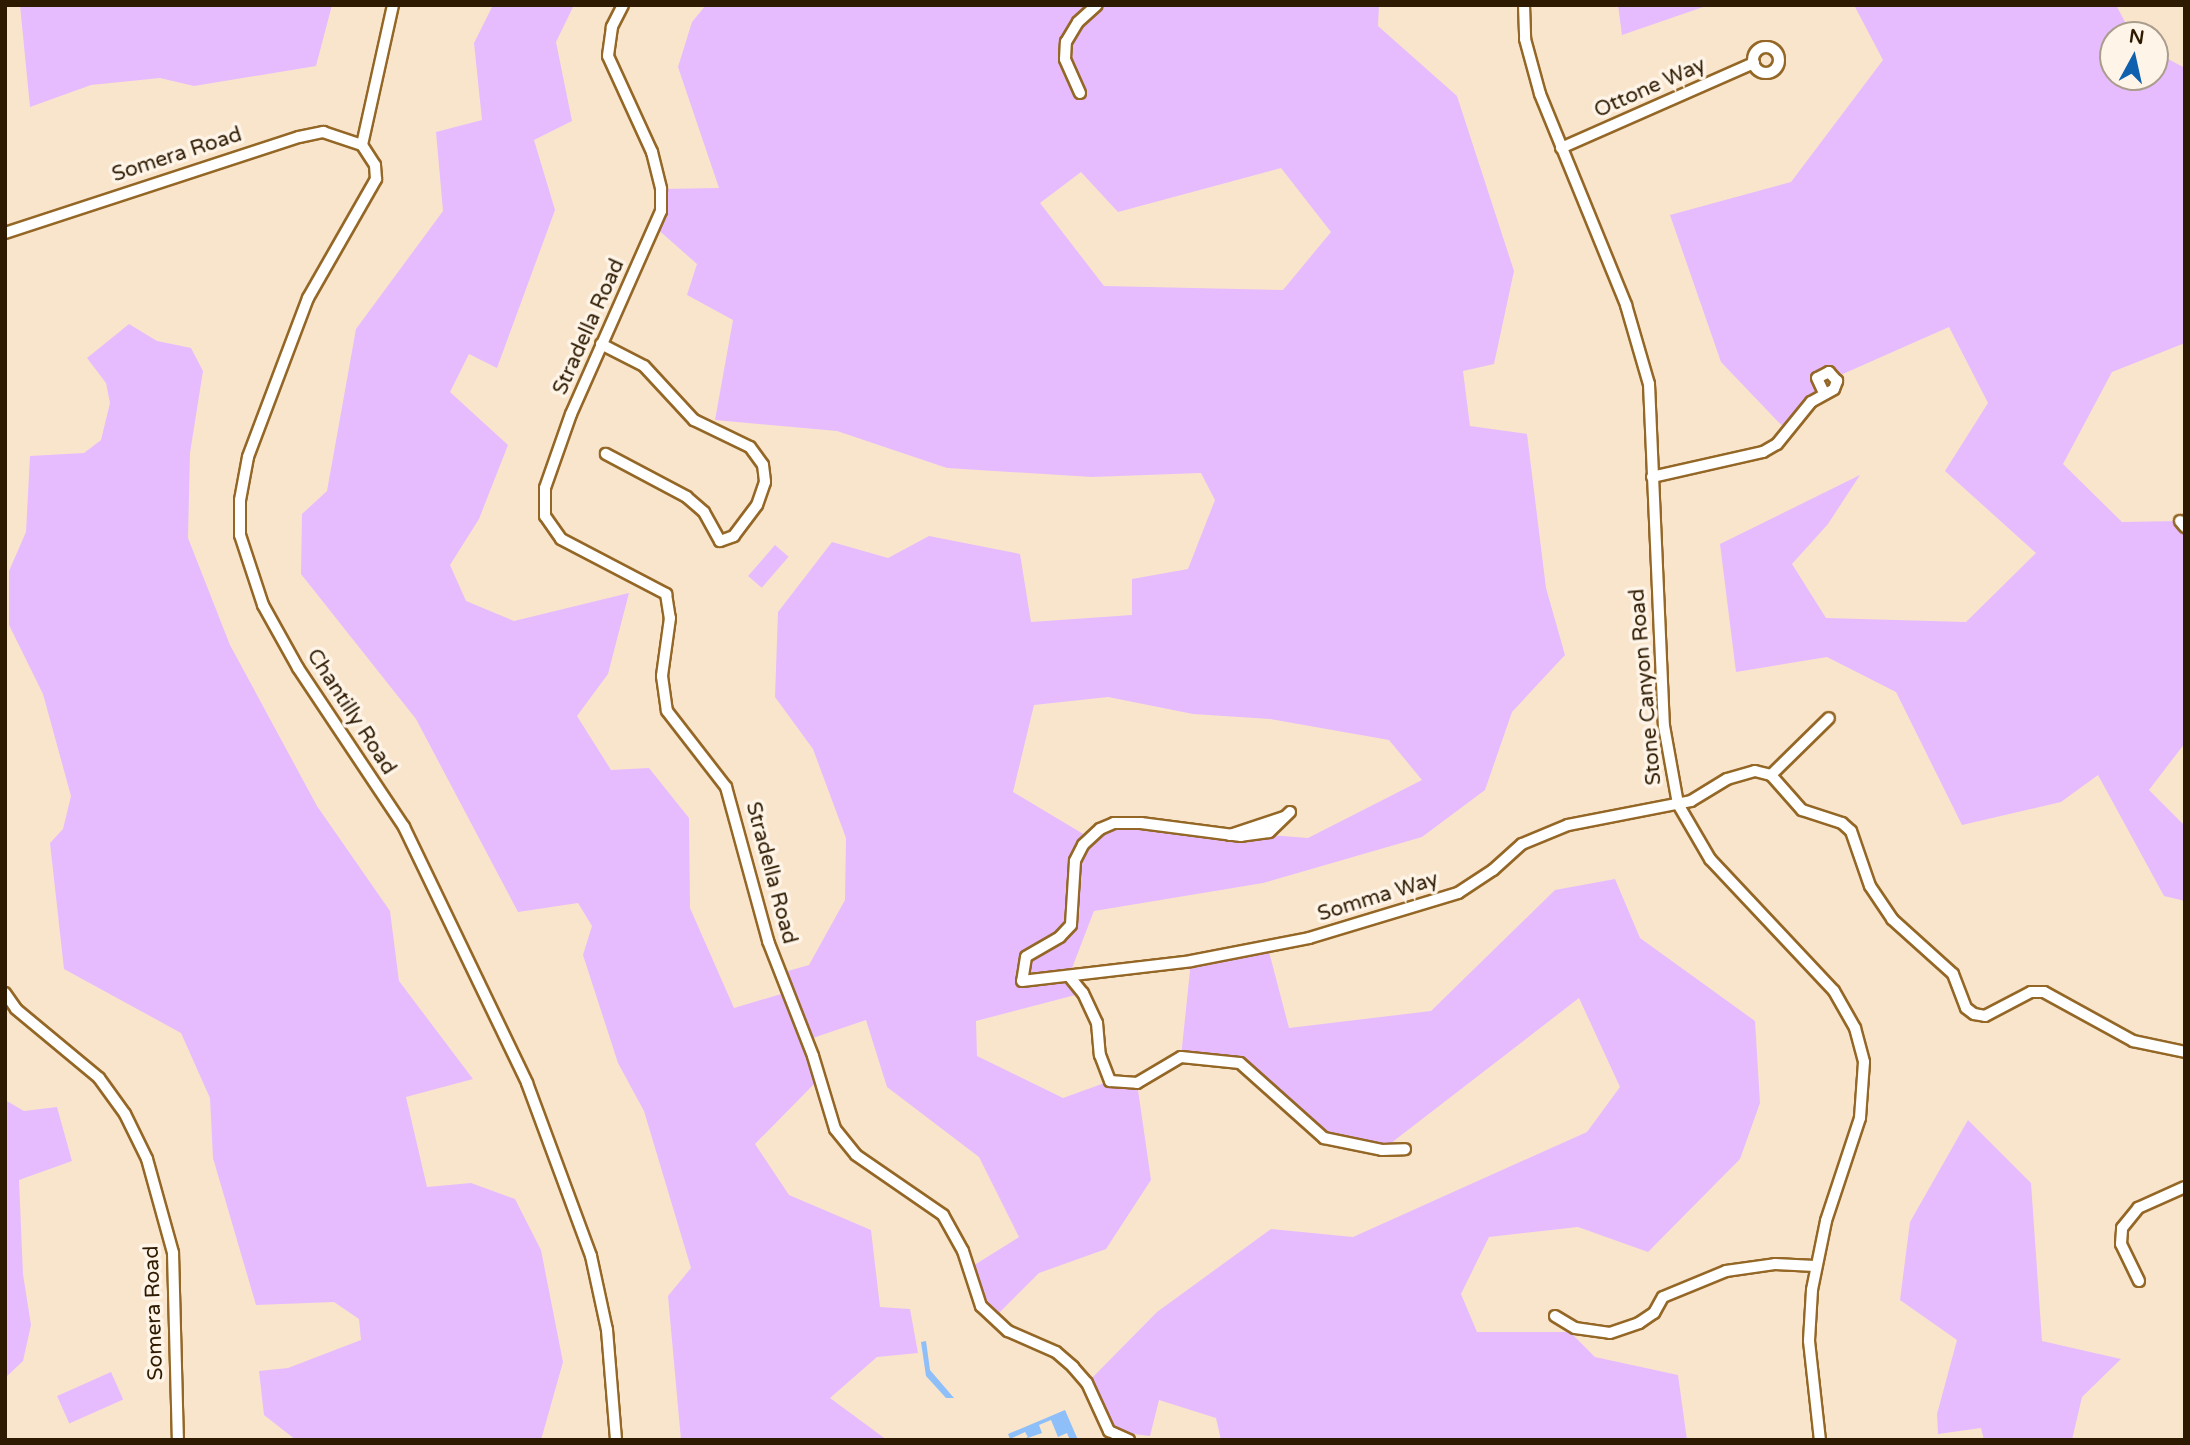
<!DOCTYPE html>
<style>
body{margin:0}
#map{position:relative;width:2190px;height:1445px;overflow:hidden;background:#f9e5cc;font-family:"Varela Round",sans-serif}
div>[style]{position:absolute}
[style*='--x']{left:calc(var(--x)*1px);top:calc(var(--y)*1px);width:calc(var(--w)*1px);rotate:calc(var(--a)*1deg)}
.green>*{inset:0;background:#e6bcfe;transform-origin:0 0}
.water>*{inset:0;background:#8ebff9}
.roads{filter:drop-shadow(2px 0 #946726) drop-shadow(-2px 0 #946726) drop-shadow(0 2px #946726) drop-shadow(0 -2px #946726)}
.street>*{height:10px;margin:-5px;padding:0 5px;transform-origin:5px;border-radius:5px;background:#fff}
.street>.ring{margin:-5px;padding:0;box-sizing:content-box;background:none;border:10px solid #fff;border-radius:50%}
span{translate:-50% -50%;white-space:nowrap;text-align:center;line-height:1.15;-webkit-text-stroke:7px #fef4e8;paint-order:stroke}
.street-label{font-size:21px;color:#2d1a01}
.frame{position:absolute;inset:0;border:7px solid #2d1a01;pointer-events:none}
.north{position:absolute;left:2099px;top:21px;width:70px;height:70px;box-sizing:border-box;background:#fef4e8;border:2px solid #aa9d8c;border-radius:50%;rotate:8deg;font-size:19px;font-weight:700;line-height:28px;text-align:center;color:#2d1a01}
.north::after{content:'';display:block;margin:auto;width:24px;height:32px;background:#0f61b0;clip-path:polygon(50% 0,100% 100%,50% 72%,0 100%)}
</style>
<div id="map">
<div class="green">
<div style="clip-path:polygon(20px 5px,332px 5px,316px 66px,194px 86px,160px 78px,91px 85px,30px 107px)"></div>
<div style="clip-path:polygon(evenodd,493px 5px,574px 5px,556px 42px,572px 121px,534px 140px,555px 210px,497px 368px,469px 354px,450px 392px,508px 445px,479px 519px,450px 565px,466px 601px,514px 621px,629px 593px,608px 674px,577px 716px,611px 770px,649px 768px,689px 818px,690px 908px,734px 1008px,788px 992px,781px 973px,809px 965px,845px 900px,846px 838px,813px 749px,775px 697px,778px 612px,832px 542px,888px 558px,929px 536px,1020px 554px,1031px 622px,1132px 615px,1132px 579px,1188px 569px,1215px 500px,1201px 473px,1092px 477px,947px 468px,837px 431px,715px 420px,733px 320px,687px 295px,697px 264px,655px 227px,661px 189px,719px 188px,678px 67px,692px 22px,706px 5px,1379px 5px,1378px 26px,1457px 96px,1514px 271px,1494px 364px,1463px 371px,1470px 426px,1527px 434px,1546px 588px,1565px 655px,1512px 712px,1485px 790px,1422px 837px,1263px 883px,1094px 911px,1069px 976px,1083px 993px,976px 1021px,977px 1056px,1063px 1098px,1110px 1081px,1137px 1083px,1151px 1180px,1106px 1249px,1039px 1273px,992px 1320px,968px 1269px,1019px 1237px,979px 1157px,887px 1087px,866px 1020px,807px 1040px,819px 1079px,755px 1144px,789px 1195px,871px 1230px,880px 1307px,910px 1309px,918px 1353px,877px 1357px,830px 1398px,887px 1440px,681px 1440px,668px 1296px,691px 1268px,644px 1111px,618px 1063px,583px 955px,592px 926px,578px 903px,518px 912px,416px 719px,301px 574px,302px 514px,327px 491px,356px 329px,443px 211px,436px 132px,482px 120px,474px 43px,493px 5px,1281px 168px,1331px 232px,1283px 290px,1104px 286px,1040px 203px,1081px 172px,1118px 212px,1281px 168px,493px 5px,1108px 697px,1193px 714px,1270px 719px,1389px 740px,1422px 780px,1308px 838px,1114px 823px,1090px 838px,1013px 792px,1034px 705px,1108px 697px)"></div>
<div style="clip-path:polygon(1618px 5px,1709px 5px,1622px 35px)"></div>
<div style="clip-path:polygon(1854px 5px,2116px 5px,2132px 35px,2113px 35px,2113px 77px,2155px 77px,2155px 52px,2185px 68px,2185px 343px,2112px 372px,2063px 464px,2122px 522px,2179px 521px,2185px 514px,2185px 743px,2149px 790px,2185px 826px,2185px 901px,2164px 896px,2098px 775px,2061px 802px,1962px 825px,1896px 692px,1827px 657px,1736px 672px,1720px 544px,1860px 475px,1828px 524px,1792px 564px,1826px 618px,1966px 622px,2036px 553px,1945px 471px,1988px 403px,1949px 327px,1836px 377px,1788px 432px,1721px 362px,1670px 215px,1791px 182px,1883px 60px)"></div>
<div style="clip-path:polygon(129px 324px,157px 341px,191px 348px,203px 371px,190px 453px,188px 538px,230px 645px,317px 806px,390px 911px,399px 981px,473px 1079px,406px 1097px,427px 1187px,471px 1183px,515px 1199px,541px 1250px,563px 1362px,541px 1440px,296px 1440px,264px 1415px,259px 1371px,288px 1368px,361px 1340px,359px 1319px,334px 1302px,256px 1305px,213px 1158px,210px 1098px,181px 1033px,64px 969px,50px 843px,63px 829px,71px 796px,43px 694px,9px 625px,9px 571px,26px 532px,30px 456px,84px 453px,101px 440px,110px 403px,106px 383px,87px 358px)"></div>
<div style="left:775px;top:545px;width:18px;height:41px;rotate:41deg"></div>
<div style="clip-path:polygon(1615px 879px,1640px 938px,1755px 1021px,1760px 1103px,1740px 1159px,1648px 1252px,1578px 1227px,1489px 1237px,1461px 1294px,1477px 1332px,1570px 1332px,1595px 1357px,1678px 1375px,1687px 1440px,1221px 1440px,1216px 1418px,1159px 1400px,1150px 1436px,1109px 1431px,1087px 1383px,1157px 1312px,1271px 1229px,1353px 1237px,1587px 1132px,1620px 1087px,1579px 998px,1382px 1150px,1324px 1138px,1240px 1063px,1181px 1057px,1191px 961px,1268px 948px,1289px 1028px,1431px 1011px,1555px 890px)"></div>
<div style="clip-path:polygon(5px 1100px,24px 1111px,57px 1107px,72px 1161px,19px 1180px,23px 1274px,31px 1325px,23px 1361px,5px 1378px)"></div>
<div style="clip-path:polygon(1968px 1120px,2031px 1183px,2042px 1341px,2121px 1359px,2082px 1397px,2072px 1440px,1984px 1440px,1981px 1428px,1938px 1434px,1937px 1414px,1957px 1340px,1900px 1300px,1910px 1222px)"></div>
<div style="left:111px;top:1372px;width:30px;height:59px;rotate:66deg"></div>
</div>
<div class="water">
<div style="clip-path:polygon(926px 1341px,930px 1370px,954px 1398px,946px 1398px,926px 1376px,921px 1342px)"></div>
<div style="clip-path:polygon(1065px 1410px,1078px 1440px,1070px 1440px,1067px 1433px,1058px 1437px,1051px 1420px,1039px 1425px,1042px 1433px,1022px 1440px,1028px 1437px,1025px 1432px,1010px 1439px,1008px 1434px)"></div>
</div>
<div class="roads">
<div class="street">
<div style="--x:393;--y:5;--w:143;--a:102.5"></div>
<div style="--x:362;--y:145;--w:24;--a:57"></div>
<div style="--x:375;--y:165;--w:14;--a:86"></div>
<div style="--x:376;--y:179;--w:137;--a:119.7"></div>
<div style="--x:308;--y:298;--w:170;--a:110.7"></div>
<div style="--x:248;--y:457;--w:44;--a:100.5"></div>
<div style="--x:240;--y:500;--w:35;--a:90"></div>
<div style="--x:240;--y:535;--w:74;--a:71.8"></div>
<div style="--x:263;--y:605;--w:72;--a:60.9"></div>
<div style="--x:298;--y:668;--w:191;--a:56.3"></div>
<div style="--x:404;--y:827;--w:284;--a:64.3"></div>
<div style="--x:527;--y:1083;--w:184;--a:69.7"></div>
<div style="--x:591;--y:1256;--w:76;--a:77.8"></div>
<div style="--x:607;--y:1330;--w:110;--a:85.3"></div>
<div style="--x:623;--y:5;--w:25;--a:117"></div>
<div style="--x:612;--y:27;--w:29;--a:98"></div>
<div style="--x:608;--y:56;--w:106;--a:65.4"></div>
<div style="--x:652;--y:152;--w:38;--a:76"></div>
<div style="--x:661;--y:189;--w:22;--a:90"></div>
<div style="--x:661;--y:211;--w:222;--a:113.9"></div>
<div style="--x:571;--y:414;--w:78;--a:109.4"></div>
<div style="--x:545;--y:488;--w:28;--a:90"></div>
<div style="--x:545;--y:516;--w:28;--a:55"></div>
<div style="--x:561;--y:539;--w:119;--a:27.6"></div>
<div style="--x:666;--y:594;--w:24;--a:81"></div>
<div style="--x:670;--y:618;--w:59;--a:97.9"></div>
<div style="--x:662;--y:676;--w:35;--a:82"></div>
<div style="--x:667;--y:711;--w:96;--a:52.2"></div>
<div style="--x:726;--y:787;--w:160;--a:74.7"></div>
<div style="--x:768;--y:941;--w:123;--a:68.6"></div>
<div style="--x:813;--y:1056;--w:76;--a:73.2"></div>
<div style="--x:835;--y:1129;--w:33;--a:51"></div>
<div style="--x:856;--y:1155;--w:106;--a:34.6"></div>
<div style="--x:943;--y:1215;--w:41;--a:60.9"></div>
<div style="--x:963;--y:1251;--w:58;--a:71.9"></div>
<div style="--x:981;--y:1306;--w:37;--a:43"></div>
<div style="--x:1008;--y:1331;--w:52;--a:23.6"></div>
<div style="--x:1056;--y:1352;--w:23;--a:41"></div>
<div style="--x:1073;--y:1367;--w:21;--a:49"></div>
<div style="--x:1087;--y:1383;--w:53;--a:65.4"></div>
<div style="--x:1109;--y:1431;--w:22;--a:24"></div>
<div style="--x:1524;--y:5;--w:34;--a:88"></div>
<div style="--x:1525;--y:39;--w:57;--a:74.7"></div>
<div style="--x:1540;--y:94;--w:228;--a:67.8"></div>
<div style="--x:1626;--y:305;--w:82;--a:73.8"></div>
<div style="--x:1649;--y:384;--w:342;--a:87.5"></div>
<div style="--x:1664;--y:726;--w:79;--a:79.8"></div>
<div style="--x:1678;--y:804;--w:64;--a:59.8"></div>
<div style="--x:1710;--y:859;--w:181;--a:46.8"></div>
<div style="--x:1834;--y:991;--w:43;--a:60.4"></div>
<div style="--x:1855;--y:1028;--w:35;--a:75"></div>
<div style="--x:1864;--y:1062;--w:56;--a:94.1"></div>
<div style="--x:1860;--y:1118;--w:108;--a:108.3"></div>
<div style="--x:1826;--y:1221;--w:70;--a:101.5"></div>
<div style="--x:1812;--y:1290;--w:51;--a:93.4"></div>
<div style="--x:1809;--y:1341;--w:100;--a:83.7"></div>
<div class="ring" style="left:1753px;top:47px;width:16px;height:16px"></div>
<div style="--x:1080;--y:93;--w:37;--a:-114"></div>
<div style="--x:1065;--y:59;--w:17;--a:-87"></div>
<div style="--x:1066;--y:42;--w:23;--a:-59"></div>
<div style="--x:1078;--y:22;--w:25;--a:-42"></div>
<div style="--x:1561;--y:148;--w:211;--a:-23.8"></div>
<div style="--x:5;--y:233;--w:309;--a:-18.1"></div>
<div style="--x:299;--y:137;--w:25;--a:-12"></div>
<div style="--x:323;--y:132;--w:41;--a:18.4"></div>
<div style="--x:601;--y:344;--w:48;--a:27.1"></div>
<div style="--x:644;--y:366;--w:74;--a:47.2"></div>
<div style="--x:694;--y:420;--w:62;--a:25.7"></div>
<div style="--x:750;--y:447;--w:22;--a:54"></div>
<div style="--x:763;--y:465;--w:17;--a:83"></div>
<div style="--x:765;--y:482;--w:24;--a:109"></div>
<div style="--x:757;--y:505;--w:39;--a:127"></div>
<div style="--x:734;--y:536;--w:15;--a:160"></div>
<div style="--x:720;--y:541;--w:33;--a:-119"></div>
<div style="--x:704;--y:512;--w:23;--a:-139"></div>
<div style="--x:687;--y:497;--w:92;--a:-152"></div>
<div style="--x:1652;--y:477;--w:114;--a:-12.7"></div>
<div style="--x:1763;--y:452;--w:16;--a:-30"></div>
<div style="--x:1777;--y:444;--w:54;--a:-51"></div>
<div style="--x:1811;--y:402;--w:26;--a:-29"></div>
<div style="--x:1834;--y:389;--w:9;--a:-69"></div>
<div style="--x:1837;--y:381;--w:12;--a:-132"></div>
<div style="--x:1829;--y:372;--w:13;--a:153"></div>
<div style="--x:1817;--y:378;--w:14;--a:65"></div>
<div style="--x:2180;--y:521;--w:8;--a:50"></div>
<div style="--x:1771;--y:775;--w:81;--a:-44.5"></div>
<div style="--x:1290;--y:812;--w:29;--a:136"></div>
<div style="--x:1269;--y:832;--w:28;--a:172"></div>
<div style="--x:1241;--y:836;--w:101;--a:-172.6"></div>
<div style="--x:1141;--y:823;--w:27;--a:180"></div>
<div style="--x:1114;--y:823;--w:15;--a:157"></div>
<div style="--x:1100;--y:829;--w:23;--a:137"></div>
<div style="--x:1083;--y:845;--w:18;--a:117"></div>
<div style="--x:1075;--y:861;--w:64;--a:93.6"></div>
<div style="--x:1071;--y:925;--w:16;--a:133"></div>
<div style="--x:1060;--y:937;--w:39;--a:150"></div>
<div style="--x:1026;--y:957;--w:24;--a:99"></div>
<div style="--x:1022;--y:981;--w:170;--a:-6.7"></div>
<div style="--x:1191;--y:961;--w:120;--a:-11"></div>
<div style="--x:1309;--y:938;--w:156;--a:-16.8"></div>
<div style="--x:1458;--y:893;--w:42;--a:-33.3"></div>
<div style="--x:1493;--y:870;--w:39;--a:-42"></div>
<div style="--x:1522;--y:844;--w:50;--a:-22.4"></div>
<div style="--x:1568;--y:825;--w:125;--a:-11"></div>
<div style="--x:1691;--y:801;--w:42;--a:-31.4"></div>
<div style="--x:1727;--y:779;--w:29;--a:-16"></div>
<div style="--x:1755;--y:771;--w:16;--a:14"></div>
<div style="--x:1771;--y:775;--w:47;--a:48.5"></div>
<div style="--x:1802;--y:810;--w:42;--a:18"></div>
<div style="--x:1842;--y:823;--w:12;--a:42"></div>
<div style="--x:1851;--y:831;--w:58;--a:70.9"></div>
<div style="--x:1870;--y:886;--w:40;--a:56"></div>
<div style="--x:1892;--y:919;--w:82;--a:42"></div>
<div style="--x:1953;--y:974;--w:36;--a:69"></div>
<div style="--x:1966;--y:1008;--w:10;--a:37"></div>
<div style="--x:1974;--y:1014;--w:11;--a:10"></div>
<div style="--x:1985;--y:1016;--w:52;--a:-27.6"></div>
<div style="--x:2031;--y:992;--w:13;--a:0"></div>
<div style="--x:2044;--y:992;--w:102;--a:28.8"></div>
<div style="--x:2133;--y:1041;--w:53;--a:11.9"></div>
<div style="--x:1230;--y:835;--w:57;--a:-18.4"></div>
<div style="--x:1069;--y:976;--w:22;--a:51"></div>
<div style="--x:1083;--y:993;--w:33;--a:65"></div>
<div style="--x:1097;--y:1023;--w:32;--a:85"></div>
<div style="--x:1100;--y:1055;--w:28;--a:69"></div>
<div style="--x:1110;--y:1081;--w:27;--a:4"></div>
<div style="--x:1137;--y:1083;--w:51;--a:-30.6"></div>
<div style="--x:1181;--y:1057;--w:59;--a:5.8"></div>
<div style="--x:1240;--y:1063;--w:113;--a:41.8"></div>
<div style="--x:1324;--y:1138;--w:59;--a:11.7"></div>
<div style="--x:1382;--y:1150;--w:23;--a:-2"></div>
<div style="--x:5;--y:993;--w:19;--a:55"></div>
<div style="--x:16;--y:1009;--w:108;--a:39.7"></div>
<div style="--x:99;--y:1078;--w:44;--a:54.2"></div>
<div style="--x:125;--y:1114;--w:50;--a:63.9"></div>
<div style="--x:147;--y:1159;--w:98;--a:74.5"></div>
<div style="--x:173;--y:1253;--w:187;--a:88.5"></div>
<div style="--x:2139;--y:1281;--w:41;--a:-115.9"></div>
<div style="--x:2121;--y:1244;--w:16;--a:-86"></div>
<div style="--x:2122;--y:1228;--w:26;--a:-51"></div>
<div style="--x:2138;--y:1208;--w:51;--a:-24.1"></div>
<div style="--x:1555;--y:1316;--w:23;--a:31"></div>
<div style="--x:1575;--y:1328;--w:35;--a:8"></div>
<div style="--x:1610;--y:1333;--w:31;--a:-19"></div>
<div style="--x:1639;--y:1323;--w:18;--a:-34"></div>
<div style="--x:1654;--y:1313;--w:18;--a:-61"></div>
<div style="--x:1663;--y:1297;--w:68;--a:-22.4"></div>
<div style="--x:1726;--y:1271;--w:49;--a:-8.1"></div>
<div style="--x:1775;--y:1264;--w:40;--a:2.9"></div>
</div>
</div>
<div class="street-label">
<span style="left:1650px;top:88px;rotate:-24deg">Ottone Way</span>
<span style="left:177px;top:155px;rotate:-18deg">Somera Road</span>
<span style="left:589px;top:327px;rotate:-66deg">Stradella Road</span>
<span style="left:1646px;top:687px;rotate:-95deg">Stone Canyon Road</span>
<span style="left:351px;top:712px;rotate:57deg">Chantilly Road</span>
<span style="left:771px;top:873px;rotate:75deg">Stradella Road</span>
<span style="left:1378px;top:897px;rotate:-17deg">Somma Way</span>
<span style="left:154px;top:1313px;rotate:-92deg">Somera Road</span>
</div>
<div class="frame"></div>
<div class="north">N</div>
</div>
